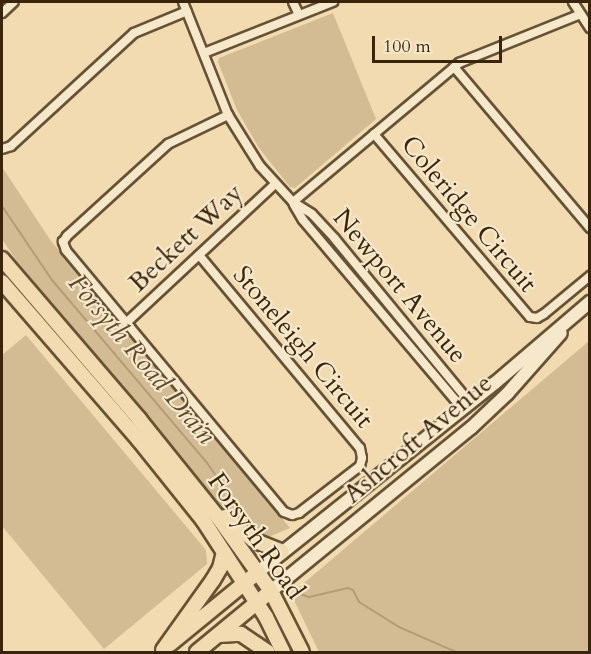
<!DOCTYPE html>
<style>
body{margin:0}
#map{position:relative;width:591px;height:654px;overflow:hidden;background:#f2dbb0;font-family:Cardo,serif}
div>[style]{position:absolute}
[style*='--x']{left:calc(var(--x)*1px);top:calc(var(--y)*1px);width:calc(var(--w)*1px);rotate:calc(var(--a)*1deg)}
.green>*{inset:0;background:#d3bc94}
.stream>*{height:2px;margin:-1px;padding:0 1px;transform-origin:1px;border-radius:1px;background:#b39d78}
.roads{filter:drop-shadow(2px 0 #675235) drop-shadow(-2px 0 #675235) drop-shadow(0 2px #675235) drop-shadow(0 -2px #675235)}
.minor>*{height:8px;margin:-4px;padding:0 4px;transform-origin:4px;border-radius:4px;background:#f7e8cc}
.secondary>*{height:12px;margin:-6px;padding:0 6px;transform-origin:6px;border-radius:6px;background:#f7e8cc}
.primary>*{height:14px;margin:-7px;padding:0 7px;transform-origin:7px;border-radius:7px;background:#f2dbb0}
.trunk>*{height:14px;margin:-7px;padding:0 7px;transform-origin:7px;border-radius:7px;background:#f2dbb0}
span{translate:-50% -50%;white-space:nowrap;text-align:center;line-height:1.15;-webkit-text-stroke:4.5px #f7e8cc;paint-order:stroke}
.street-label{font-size:26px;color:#39250c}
.water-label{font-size:27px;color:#5e492c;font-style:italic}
.frame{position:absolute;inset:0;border:3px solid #39250c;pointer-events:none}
.scale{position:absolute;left:372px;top:36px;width:130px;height:27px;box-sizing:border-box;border:3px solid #39250c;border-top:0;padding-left:8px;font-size:18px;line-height:21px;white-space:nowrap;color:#39250c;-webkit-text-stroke:4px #f7e8cc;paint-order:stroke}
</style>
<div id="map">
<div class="green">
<div style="clip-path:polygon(333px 13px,376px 119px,295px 188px,290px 187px,259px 148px,237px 110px,218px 62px,219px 58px)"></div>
<div style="clip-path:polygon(2px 167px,51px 241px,290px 528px,266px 538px,258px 537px,239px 528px,16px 260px,2px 239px)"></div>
<div style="clip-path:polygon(26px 335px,206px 550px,207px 564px,104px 649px,2px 526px,2px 355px)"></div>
<div style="clip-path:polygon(589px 341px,589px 652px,319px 652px,291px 594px)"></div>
</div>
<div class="stream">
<div style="--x:2;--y:206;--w:89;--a:56"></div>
<div style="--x:52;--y:280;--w:240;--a:49.7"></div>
<div style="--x:207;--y:463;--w:87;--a:54.8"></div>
<div style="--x:301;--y:594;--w:9;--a:21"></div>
<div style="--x:309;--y:597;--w:40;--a:-13"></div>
<div style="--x:348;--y:588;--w:5;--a:22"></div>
<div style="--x:353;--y:590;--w:13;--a:63"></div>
<div style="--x:359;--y:602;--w:47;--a:32"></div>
<div style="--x:399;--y:627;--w:62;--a:23.7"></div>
</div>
<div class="roads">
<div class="minor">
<div style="--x:183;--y:2;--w:122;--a:68.3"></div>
<div style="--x:228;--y:115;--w:60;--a:57.9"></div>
<div style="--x:260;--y:166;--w:49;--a:47.5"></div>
<div style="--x:293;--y:202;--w:22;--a:32"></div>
<div style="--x:312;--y:214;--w:34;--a:47"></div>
<div style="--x:335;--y:239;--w:212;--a:50.5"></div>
<div style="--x:293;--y:2;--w:14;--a:65"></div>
<div style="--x:573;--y:2;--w:31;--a:57"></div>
<div style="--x:2;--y:13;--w:16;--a:-43"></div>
<div style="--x:204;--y:53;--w:139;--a:-21.6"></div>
<div style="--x:454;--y:67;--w:211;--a:49.8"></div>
<div style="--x:374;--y:134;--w:240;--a:49.6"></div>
<div style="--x:530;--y:317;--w:7;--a:8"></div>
<div style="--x:537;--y:318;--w:8;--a:-30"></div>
<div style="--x:544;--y:314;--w:60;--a:-39.6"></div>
<div style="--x:2;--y:149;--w:9;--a:-18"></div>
<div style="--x:11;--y:146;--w:167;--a:-42.6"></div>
<div style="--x:134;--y:33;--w:57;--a:-22.5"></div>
<div style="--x:293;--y:202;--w:217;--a:-39.9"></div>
<div style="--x:459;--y:63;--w:131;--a:-21.9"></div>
<div style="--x:294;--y:205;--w:17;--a:59"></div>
<div style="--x:303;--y:220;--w:248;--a:49.8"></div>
<div style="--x:199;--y:255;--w:251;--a:50.2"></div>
<div style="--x:360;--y:448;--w:10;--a:79"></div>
<div style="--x:362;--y:458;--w:8;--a:104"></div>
<div style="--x:360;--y:466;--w:77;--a:142.4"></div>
<div style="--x:299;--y:513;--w:7;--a:164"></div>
<div style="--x:292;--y:515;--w:9;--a:-159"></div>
<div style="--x:284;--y:512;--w:341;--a:-129.8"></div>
<div style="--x:66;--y:250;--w:9;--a:-111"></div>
<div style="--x:63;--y:242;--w:7;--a:-56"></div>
<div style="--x:67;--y:236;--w:137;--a:-42.3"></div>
<div style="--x:168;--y:144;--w:67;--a:-25.8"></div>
<div style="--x:126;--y:323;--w:204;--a:-43"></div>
</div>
<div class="secondary">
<div style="--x:258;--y:572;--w:303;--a:-38.6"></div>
<div style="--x:495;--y:383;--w:125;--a:-40.5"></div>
<div style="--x:271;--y:591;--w:258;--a:-39.2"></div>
<div style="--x:471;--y:428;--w:50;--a:-43.4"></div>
<div style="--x:507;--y:394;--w:81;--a:-48.5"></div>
</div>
<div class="primary">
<div style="--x:170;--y:644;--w:114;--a:-39.3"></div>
<div style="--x:197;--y:652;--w:96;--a:-39.5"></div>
</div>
<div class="trunk">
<div style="--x:2;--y:259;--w:211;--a:49.4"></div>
<div style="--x:139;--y:419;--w:124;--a:51.2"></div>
<div style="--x:217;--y:516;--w:92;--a:54.2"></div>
<div style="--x:271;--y:591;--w:68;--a:63.1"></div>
<div style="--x:2;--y:282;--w:209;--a:49.1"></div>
<div style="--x:139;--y:440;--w:102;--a:51.3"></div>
<div style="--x:203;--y:520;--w:116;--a:57"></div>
<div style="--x:266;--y:617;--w:39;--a:64"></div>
<div style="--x:225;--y:517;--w:36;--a:39"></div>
<div style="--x:253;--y:540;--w:31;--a:22"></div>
<div style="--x:219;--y:635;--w:22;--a:-3"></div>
<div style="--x:241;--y:634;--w:32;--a:34"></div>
<div style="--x:163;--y:650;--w:86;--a:-54.5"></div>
<div style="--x:213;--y:580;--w:14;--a:-60"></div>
<div style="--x:220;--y:568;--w:16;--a:-76"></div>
</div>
</div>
<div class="street-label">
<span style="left:469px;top:214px;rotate:50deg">Coleridge Circuit</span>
<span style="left:186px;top:238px;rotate:-43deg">Beckett Way</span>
<span style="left:400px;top:286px;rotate:50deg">Newport Avenue</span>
<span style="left:303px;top:347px;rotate:50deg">Stoneleigh Circuit</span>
<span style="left:418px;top:439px;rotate:-40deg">Ashcroft Avenue</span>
<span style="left:256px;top:536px;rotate:55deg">Forsyth Road</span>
</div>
<div class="water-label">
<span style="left:142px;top:359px;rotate:50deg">Forsyth Road Drain</span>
</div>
<div class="frame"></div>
<div class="scale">100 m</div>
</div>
